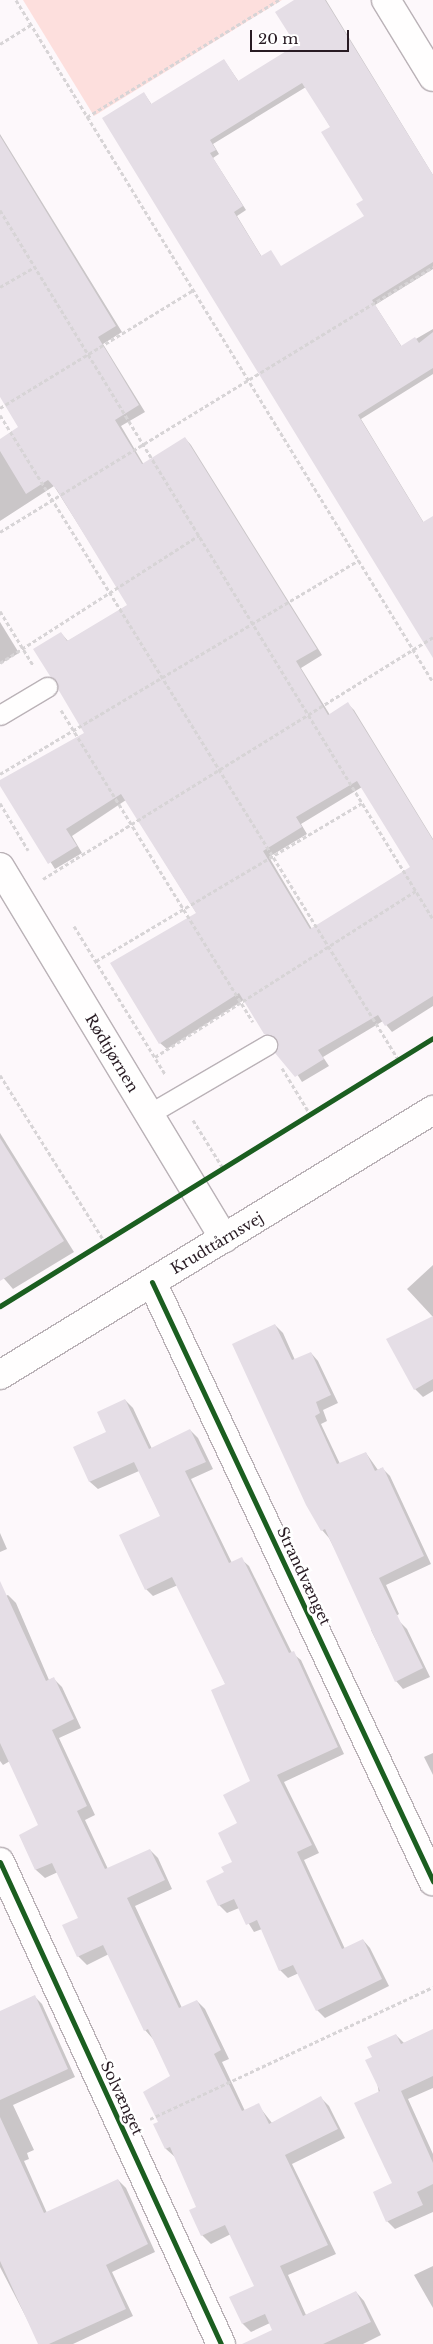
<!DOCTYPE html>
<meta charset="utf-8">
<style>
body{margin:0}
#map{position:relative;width:433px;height:2344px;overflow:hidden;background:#fdf8fb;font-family:"Libre Baskerville",serif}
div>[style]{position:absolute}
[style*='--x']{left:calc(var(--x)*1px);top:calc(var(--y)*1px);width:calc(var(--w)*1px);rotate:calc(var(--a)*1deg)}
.green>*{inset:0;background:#fddfdd}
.shadow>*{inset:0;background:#0003}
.building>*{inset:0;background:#e5dee6}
.path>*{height:3px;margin-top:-1.5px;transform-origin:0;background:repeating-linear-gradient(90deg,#d7d4d6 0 4px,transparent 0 6.5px)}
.roads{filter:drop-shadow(1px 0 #bab2b7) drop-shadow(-1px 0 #bab2b7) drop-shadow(0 1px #bab2b7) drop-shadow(0 -1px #bab2b7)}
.lane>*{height:19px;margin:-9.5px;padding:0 9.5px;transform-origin:9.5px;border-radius:9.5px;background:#fffefe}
.street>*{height:28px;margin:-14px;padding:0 14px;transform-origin:14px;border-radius:14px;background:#fffefe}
.cycleway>*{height:5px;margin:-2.5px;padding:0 2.5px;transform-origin:2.5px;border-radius:2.5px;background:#1b5e20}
span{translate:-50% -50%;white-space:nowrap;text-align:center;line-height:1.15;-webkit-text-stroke:5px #fff;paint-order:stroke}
.street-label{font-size:15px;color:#281b23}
.scale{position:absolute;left:250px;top:30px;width:99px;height:22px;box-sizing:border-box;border:2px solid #281b23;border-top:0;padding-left:6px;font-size:15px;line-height:18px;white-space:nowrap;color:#281b23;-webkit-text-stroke:4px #fff;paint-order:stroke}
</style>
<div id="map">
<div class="green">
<div style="clip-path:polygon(23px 0,282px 0,94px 116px)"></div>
</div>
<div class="shadow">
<div style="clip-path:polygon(evenodd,297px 0,326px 0,433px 175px,433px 269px,375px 305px,402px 347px,433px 329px,433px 374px,361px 419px,424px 523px,433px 519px,433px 655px,144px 93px,152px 105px,224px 60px,239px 82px,298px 46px,297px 0,306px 87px,331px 128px,365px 201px,365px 217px,282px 267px,262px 257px,237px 216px,246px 210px,213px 158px,219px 154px,213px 144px,306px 87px)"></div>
<div style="clip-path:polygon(evenodd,0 134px,122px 332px,103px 344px,145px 412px,121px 426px,144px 465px,185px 438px,191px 445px,322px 655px,301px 668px,330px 715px,348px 704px,354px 710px,433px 839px,433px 1006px,392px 1032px,383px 1021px,323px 1057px,329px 1066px,302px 1082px,277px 1042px,265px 1034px,244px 1000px,167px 1049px,160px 1043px,112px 964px,197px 914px,126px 800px,72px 836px,82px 853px,55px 869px,0 783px,86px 733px,61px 633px,68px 641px,129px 605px,54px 486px,0 521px,0 440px,20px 427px,0 395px,0 134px,362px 787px,412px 867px,312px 929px,269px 857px,307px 834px,301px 824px,362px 787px)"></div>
<div style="clip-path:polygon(0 622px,19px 653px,0 664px)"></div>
<div style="clip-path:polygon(0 1133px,74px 1252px,13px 1289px,0 1274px)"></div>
<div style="clip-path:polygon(433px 1265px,433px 1317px,407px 1289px)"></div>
<div style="clip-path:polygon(433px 1317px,433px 1391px,423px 1397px,415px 1389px,388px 1340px)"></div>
<div style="clip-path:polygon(275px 1325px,283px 1333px,295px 1360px,311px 1353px,318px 1361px,338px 1403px,323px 1410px,327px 1421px,321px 1424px,340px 1464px,366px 1453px,378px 1470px,382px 1468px,390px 1476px,431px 1564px,386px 1585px,399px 1614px,379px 1627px,399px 1621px,407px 1629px,430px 1677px,403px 1689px,396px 1681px,371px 1630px,376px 1628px,329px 1538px,322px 1530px)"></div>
<div style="clip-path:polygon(125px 1400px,133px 1408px,152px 1449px,190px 1430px,198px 1438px,213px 1469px,191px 1479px,232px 1563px,241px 1559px,249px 1566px,292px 1653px,301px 1660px,344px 1754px,284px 1782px,319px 1853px,304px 1860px,345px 1949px,363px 1940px,370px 1948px,389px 1986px,325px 2018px,317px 2010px,299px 1973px,288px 1978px,280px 1970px,262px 1929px,254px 1932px,239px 1908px,227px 1913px,219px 1905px,225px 1873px,234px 1863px,238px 1824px,252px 1782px,226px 1685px,178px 1585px,153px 1596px,146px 1589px,161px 1517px,139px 1471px,98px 1489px,90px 1482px,75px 1448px,108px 1432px)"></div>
<div style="clip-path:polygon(0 1533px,7px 1549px,0 1552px)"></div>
<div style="clip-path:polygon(8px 1595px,16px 1603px,49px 1680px,53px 1678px,62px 1687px,81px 1728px,59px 1738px,95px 1815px,85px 1820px,108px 1869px,150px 1850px,158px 1858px,172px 1889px,135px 1906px,182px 2008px,197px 2001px,205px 2009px,229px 2059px,222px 2062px,245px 2111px,258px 2105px,272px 2123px,321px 2098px,329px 2106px,345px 2138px,292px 2164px,336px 2254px,288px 2275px,306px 2315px,356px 2292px,364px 2301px,381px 2335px,363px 2344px,280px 2344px,270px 2323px,251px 2332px,243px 2324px,231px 2298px,256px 2286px,231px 2234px,211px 2244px,202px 2235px,197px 2207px,175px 2157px,166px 2149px,155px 2125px,160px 2123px,172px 2076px,153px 2039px,145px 2030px,109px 1954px,87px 1965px,78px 1956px,80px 1918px,58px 1872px,45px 1878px,36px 1870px,20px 1836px,40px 1826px,10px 1761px,3px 1765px,0 1761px,0 1598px)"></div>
<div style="clip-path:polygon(433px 1753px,433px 1775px,424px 1757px)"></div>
<div style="clip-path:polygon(34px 1996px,42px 2004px,75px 2077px,13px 2105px,34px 2150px,27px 2153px,29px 2159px,24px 2161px,47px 2213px,118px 2180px,126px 2188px,155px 2252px,112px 2272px,133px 2316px,73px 2344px,40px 2344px,0 2267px,0 2013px)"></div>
<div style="clip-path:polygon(433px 2030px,433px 2088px,408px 2099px,433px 2154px,433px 2212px,395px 2229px,387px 2221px,394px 2183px,373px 2058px,396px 2035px,404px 2043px)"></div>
<div style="clip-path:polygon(433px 2266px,433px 2308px,414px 2275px)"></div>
</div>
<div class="building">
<div style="clip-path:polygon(evenodd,294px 0,325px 0,433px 175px,433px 262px,372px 300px,401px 346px,415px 337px,419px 343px,433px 332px,433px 368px,358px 415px,423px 522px,433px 516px,433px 658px,102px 118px,144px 92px,151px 104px,224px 59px,238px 81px,296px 45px,275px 12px,294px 0,302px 83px,330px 127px,321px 132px,363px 200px,356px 204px,364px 216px,281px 266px,271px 250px,261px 256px,234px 212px,243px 206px,210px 153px,216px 150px,210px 140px,302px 83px)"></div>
<div style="clip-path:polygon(evenodd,0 136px,116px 326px,98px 337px,139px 405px,115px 420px,142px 464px,185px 437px,317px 649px,296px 661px,328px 715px,348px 702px,433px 840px,433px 996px,385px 1026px,378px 1015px,318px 1050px,324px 1059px,295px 1077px,275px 1053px,276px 1039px,264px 1034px,239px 993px,159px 1044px,110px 963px,196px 913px,121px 794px,66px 829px,77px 846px,48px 864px,0 786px,0 780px,84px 733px,58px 689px,57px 682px,50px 676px,33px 649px,61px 632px,67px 641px,127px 605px,57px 490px,48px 480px,26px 494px,0 451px,0 439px,18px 427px,0 397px,0 136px,357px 781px,410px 867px,310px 929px,263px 851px,302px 827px,296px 817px,357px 781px)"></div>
<div style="clip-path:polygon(0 1138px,64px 1241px,0 1281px)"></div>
<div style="clip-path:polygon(433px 1316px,433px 1379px,414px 1390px,386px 1339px)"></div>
<div style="clip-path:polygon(275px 1324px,292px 1360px,311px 1352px,331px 1395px,316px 1402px,320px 1413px,315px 1416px,337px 1464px,366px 1452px,375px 1471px,383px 1467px,424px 1556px,379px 1578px,423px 1668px,395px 1682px,325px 1529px,321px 1531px,306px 1505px,232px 1344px)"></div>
<div style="clip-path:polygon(125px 1399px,149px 1449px,190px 1429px,206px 1462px,185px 1471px,229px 1563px,242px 1557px,289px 1653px,294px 1651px,338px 1747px,277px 1775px,312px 1845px,297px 1852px,342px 1949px,363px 1939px,382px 1979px,316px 2011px,293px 1965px,279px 1971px,257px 1920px,246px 1925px,234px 1899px,218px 1906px,206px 1881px,224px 1872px,221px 1867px,232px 1862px,218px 1833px,237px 1823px,223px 1795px,250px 1781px,211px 1690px,225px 1684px,172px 1577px,145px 1590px,119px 1535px,160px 1516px,134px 1462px,89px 1482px,73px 1447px,106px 1432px,97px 1412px)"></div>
<div style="clip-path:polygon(0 1581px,46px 1681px,54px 1677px,74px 1719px,52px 1730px,87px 1806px,77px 1811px,105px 1869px,150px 1849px,165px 1880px,127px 1898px,179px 2008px,197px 2000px,221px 2050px,214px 2054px,242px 2111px,259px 2103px,269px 2124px,321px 2096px,338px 2129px,285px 2155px,328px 2245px,280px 2266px,303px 2316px,356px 2291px,371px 2322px,323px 2344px,242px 2344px,272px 2330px,265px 2314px,242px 2324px,229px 2297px,254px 2286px,225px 2225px,201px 2236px,189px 2210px,196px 2207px,170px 2147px,165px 2149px,153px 2124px,158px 2122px,143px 2092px,170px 2076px,148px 2029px,144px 2031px,103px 1945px,77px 1957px,62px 1925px,78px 1918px,52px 1863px,35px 1870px,19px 1835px,38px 1825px,0 1743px)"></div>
<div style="clip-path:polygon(35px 1995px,68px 2069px,0 2100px,0 2011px)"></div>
<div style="clip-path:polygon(433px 2029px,433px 2076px,401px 2091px,433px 2163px,433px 2184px,417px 2192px,423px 2205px,386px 2222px,373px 2192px,392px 2183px,354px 2103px,380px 2091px,365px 2060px,372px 2057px,367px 2047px,396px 2034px,401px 2044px)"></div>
<div style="clip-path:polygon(0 2117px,44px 2213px,118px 2179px,148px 2244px,106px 2265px,126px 2309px,49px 2344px,38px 2344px,0 2261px)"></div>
</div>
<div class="path">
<div style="--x:16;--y:0;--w:799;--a:58.56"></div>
<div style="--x:0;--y:44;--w:36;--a:-32"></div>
<div style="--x:87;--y:117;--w:225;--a:-31.4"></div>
<div style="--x:0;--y:210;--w:831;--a:58.59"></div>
<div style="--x:0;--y:287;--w:39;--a:-30"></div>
<div style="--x:0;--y:408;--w:226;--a:-31.4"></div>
<div style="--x:0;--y:415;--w:757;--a:58.28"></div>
<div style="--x:0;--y:532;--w:508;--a:-31.47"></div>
<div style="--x:0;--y:611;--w:63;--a:58.6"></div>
<div style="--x:0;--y:663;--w:237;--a:-32.7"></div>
<div style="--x:61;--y:710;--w:366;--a:58.4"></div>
<div style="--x:0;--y:774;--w:418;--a:-30.8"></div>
<div style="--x:0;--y:803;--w:55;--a:59.2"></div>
<div style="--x:43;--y:879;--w:459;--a:-31.8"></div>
<div style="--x:74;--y:926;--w:174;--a:58.4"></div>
<div style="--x:96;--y:961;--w:309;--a:-30.7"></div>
<div style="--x:155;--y:1057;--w:309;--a:-32.5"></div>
<div style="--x:282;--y:1068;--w:54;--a:58.7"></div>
<div style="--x:0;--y:1075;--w:196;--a:57.9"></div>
<div style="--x:193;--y:1120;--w:57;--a:58"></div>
<div style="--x:150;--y:2119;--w:312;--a:-25"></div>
</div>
<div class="roads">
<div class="lane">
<div style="--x:0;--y:715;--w:55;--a:-30.8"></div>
<div style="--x:149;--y:1114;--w:137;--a:-30.3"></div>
</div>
<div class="street">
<div style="--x:386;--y:0;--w:90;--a:58.6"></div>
<div style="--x:0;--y:867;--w:434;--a:58.9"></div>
<div style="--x:152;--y:1282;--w:662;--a:64.87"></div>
<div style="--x:0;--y:1375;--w:508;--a:-31.47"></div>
<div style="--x:0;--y:1862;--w:530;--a:65.37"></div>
</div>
</div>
<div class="cycleway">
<div style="--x:152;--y:1282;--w:662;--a:64.87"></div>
<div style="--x:0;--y:1306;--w:509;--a:-31.75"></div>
<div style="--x:0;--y:1862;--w:530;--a:65.37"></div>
</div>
<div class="street-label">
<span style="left:112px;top:1053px;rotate:59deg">Rødtjørnen</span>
<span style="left:217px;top:1243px;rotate:-31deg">Krudttårnsvej</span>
<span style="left:304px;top:1576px;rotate:65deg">Strandvænget</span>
<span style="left:122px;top:2098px;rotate:65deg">Solvænget</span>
</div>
<div class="scale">20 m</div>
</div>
